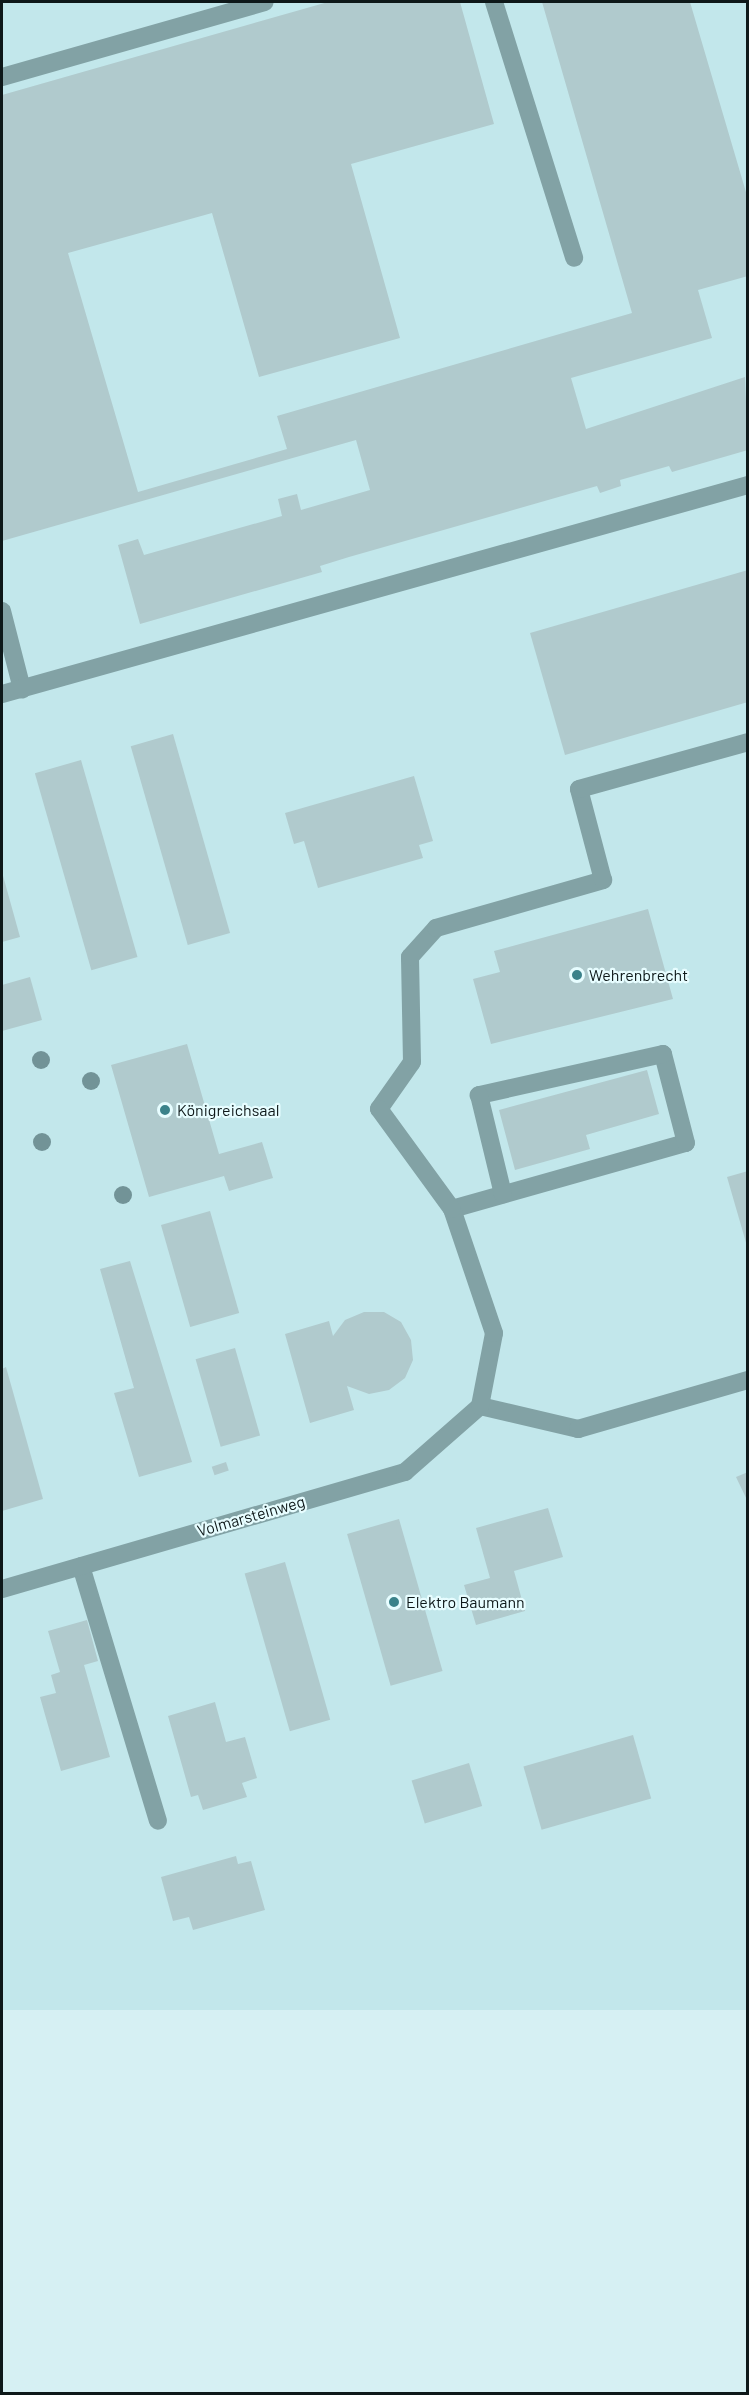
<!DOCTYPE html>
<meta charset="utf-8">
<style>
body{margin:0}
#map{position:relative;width:749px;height:2395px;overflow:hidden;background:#d6f0f3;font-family:Barlow,sans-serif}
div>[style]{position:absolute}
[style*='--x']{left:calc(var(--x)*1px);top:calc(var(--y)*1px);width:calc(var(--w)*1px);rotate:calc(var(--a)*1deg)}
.built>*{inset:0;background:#c2e7eb;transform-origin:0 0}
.building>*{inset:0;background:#b0cacd;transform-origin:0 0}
.lane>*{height:18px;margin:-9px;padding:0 9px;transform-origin:9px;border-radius:9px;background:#82a2a5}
.street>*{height:18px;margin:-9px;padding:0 9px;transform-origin:9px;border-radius:9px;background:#82a2a5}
.trees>*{width:18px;height:18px;margin:-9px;border-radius:50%;background:#729397}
.dots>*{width:16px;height:16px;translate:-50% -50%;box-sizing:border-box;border:3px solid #e7fdff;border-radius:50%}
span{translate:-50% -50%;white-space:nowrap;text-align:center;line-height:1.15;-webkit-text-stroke:4.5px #e7fdff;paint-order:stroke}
.poi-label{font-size:16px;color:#0e1819}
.left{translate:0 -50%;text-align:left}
.street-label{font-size:16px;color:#0e1819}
.frame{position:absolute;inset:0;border:3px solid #0e1819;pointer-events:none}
</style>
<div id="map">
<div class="built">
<div style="left:2px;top:2px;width:745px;height:2008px"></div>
</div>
<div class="building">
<div style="clip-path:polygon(328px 2px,460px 2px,494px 124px,351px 164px,400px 338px,259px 377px,212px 213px,68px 253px,138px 492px,287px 449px,277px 416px,632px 313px,542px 2px,690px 2px,748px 199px,748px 276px,698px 290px,712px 338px,571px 378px,586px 429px,745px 377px,748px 450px,672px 472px,669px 466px,620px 480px,621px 486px,600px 493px,597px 486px,349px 557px,320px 566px,322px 572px,140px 624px,118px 545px,138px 539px,144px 555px,282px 516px,278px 499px,297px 494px,301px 510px,370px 490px,356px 440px,2px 541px,2px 95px)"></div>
<div style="clip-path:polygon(748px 570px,748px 702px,565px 755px,530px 633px)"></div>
<div style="left:173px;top:734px;width:207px;height:44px;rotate:74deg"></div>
<div style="left:81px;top:760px;width:205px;height:48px;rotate:74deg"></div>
<div style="clip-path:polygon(414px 776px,433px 841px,419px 845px,423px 858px,318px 888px,304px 841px,294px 844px,285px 813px)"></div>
<div style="clip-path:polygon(2px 872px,20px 937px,2px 942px)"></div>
<div style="clip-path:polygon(648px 909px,673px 999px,491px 1044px,473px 979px,500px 972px,494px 951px)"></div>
<div style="clip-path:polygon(30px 977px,42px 1020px,2px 1031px,2px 985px)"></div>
<div style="clip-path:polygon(187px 1044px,219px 1154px,262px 1142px,273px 1178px,229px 1191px,224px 1176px,149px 1197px,111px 1065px)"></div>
<div style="clip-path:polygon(647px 1070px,659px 1114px,586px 1135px,590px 1149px,515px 1170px,499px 1110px)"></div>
<div style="clip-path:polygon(748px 1171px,748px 1246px,747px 1246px,727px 1177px)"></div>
<div style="left:210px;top:1211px;width:106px;height:51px;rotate:74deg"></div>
<div style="clip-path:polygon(130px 1261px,192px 1462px,139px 1477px,114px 1393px,134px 1388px,100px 1269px)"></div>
<div style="clip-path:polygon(364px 1312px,384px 1312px,401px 1322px,411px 1340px,413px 1360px,405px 1378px,389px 1390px,369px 1394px,347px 1386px,354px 1410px,310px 1423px,285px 1334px,329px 1321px,333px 1336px,345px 1320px)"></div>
<div style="left:235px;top:1348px;width:91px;height:41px;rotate:74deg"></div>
<div style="clip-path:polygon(6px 1367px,43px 1499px,2px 1511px,2px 1369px)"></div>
<div style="left:226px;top:1462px;width:9px;height:15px;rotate:72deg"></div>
<div style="clip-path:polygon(748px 1472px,748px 1502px,736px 1477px)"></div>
<div style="clip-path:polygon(548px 1508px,563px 1557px,514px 1571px,525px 1611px,476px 1625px,464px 1585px,490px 1578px,476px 1528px)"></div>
<div style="left:399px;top:1519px;width:158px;height:54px;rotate:74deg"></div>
<div style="left:285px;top:1562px;width:164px;height:42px;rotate:74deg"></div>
<div style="clip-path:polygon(87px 1620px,98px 1661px,84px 1665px,110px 1757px,61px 1771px,40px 1697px,56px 1693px,51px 1675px,60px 1672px,48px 1631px)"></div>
<div style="clip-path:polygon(215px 1702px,226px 1742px,245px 1737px,257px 1778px,242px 1783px,247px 1797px,203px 1810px,198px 1795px,191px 1797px,168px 1716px)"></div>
<div style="left:633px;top:1735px;width:66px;height:114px;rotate:74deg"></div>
<div style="left:469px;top:1763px;width:45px;height:60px;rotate:73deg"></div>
<div style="clip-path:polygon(236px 1856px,238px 1864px,251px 1861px,265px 1910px,193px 1930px,189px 1917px,173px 1921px,161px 1877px)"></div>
</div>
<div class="lane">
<div style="--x:494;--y:2;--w:268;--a:72.6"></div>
<div style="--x:2;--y:77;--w:273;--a:-15.9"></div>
<div style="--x:2;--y:611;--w:81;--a:75.6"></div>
<div style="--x:2;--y:694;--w:775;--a:-15.65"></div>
<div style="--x:379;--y:1109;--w:57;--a:-54.9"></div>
<div style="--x:412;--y:1062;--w:105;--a:-91.1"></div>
<div style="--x:410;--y:957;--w:39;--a:-48"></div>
<div style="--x:436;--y:928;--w:174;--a:-16"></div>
<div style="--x:603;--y:880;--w:94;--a:-104.8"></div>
<div style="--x:579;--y:789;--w:175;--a:-15.5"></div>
<div style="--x:452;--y:1209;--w:243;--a:-15.8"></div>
<div style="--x:686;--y:1143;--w:92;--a:-104.5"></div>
<div style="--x:663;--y:1054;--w:189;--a:167.4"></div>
<div style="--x:479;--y:1095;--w:102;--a:76.4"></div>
<div style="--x:81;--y:1566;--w:266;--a:73.2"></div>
</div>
<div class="street">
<div style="--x:480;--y:1406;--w:101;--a:13.2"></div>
<div style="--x:578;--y:1429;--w:177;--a:-16.1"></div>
<div style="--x:2;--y:1589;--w:420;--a:-16.2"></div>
<div style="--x:405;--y:1472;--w:100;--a:-41.3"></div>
<div style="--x:480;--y:1406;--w:74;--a:-79.1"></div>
<div style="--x:494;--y:1333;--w:131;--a:-108.7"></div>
<div style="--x:452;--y:1209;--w:124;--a:-126.1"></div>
</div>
<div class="trees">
<div style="left:41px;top:1060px"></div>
<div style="left:91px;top:1081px"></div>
<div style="left:42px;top:1142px"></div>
<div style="left:123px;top:1195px"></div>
</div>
<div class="dots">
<div style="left:577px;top:975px;background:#3a828a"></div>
<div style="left:165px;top:1110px;background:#3a828a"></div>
<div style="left:394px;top:1602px;background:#3a828a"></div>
</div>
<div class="poi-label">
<span class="left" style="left:589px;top:975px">Wehrenbrecht</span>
<span class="left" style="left:177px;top:1110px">Königreichsaal</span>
<span class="left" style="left:406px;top:1602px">Elektro Baumann</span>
</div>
<div class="street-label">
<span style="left:251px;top:1516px;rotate:-16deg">Volmarsteinweg</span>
</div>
<div class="frame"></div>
</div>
